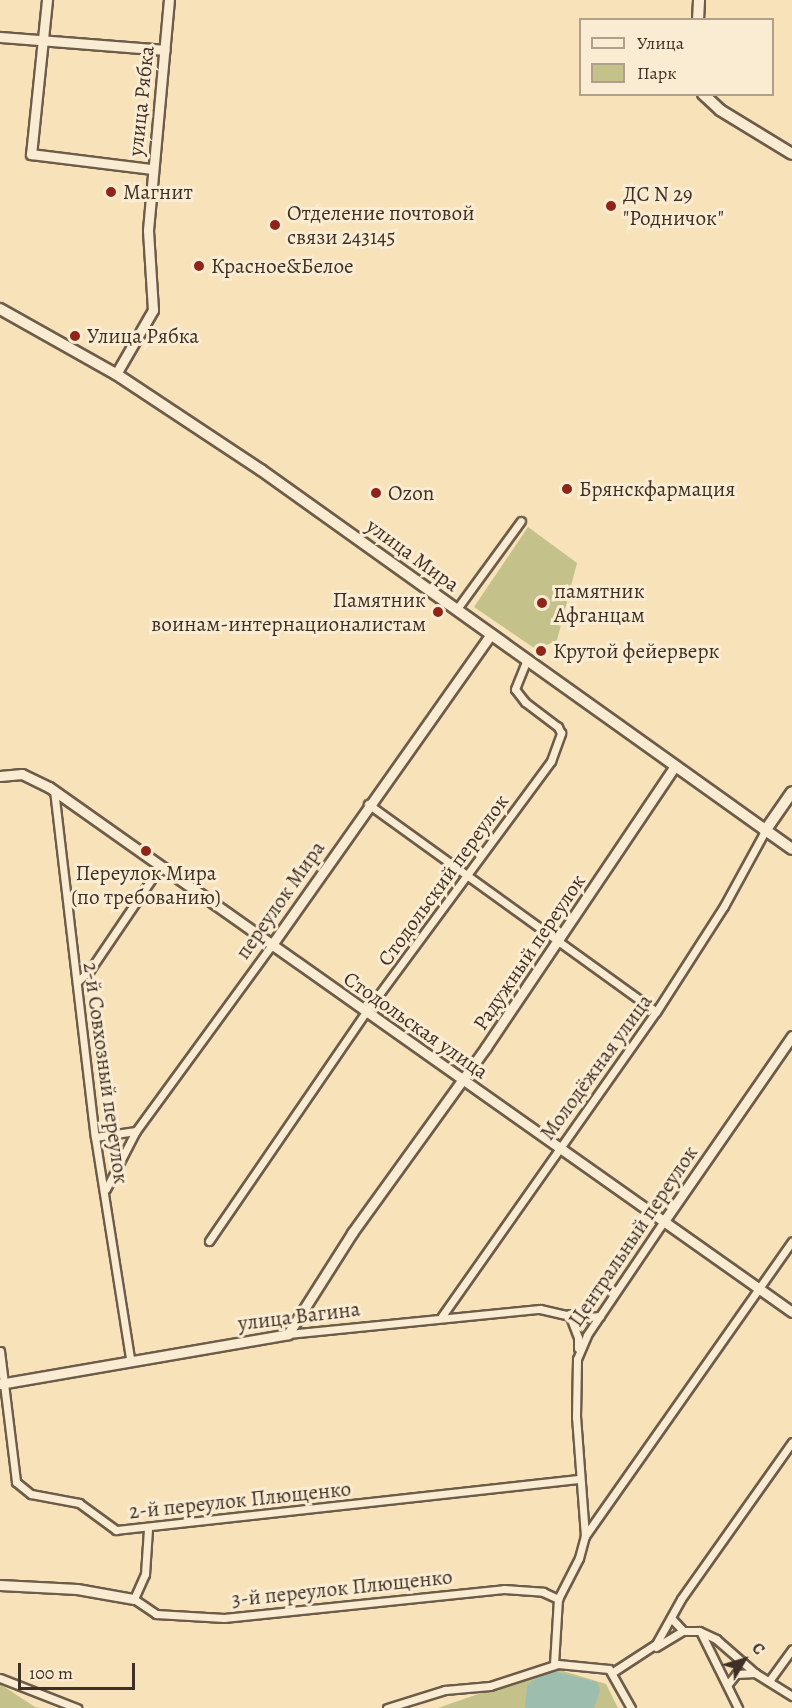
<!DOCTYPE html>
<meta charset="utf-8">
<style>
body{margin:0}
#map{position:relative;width:792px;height:1708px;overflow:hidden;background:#f7e2b9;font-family:Alegreya,serif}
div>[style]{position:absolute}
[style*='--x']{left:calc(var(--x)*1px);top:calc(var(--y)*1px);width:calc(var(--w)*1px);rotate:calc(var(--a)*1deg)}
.green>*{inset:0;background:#c4c18a}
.water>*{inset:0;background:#9dbeaf}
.roads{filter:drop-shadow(2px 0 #6d5c49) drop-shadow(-2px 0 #6d5c49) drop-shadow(0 2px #6d5c49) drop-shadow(0 -2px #6d5c49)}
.minor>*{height:7px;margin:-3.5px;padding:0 3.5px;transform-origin:3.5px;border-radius:3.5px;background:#faecd2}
.tertiary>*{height:9px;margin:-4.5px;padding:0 4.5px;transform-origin:4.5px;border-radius:4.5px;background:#faecd2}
.secondary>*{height:10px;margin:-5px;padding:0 5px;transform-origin:5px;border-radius:5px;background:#faecd2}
.dots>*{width:16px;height:16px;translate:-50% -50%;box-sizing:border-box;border:3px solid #faecd2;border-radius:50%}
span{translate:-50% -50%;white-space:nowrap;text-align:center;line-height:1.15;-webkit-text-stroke:6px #faecd2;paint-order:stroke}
.street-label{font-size:21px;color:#3f2f24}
.poi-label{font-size:21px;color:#3f2f24}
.left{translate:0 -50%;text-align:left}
.right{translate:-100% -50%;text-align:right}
.legend{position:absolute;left:579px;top:18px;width:195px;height:78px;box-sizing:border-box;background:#faecd2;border:2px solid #afa08c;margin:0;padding:8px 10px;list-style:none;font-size:18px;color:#3f2f24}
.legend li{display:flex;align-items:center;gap:12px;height:30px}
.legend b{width:30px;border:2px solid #afa08c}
.north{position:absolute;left:714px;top:1630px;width:60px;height:60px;-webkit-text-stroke:4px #faecd2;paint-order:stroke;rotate:52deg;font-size:16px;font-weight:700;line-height:24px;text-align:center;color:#3f2f24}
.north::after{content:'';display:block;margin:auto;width:21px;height:27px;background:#3f2f24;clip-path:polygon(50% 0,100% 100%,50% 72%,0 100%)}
.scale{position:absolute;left:18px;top:1663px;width:117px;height:27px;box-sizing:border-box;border:3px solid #3f2f24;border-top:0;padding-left:8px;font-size:18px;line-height:21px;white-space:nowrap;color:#3f2f24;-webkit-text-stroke:4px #faecd2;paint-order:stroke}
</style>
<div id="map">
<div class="green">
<div style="clip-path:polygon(528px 527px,577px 563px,557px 640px,537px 650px,474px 607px)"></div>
<div style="clip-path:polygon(553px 1668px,606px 1684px,618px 1708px,438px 1708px)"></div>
<div style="clip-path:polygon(0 1684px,35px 1707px,40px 1708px,0 1708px)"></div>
</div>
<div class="water">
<div style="clip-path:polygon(548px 1670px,597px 1682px,600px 1690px,594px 1708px,525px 1708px,527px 1685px)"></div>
</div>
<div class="roads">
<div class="minor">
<div style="--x:456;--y:610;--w:110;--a:-53.9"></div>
<div style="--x:54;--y:790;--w:349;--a:83.3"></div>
<div style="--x:95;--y:1137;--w:225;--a:81"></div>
<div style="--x:368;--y:804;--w:355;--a:35.8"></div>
<div style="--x:77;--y:982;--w:18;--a:-43"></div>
<div style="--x:90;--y:970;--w:123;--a:-55.9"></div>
<div style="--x:95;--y:1137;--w:41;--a:-8.3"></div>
<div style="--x:106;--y:1189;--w:65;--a:-62.7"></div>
<div style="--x:136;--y:1131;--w:229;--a:-53.9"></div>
<div style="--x:209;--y:1241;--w:278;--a:-55.6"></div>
<div style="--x:366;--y:1012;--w:312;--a:-53.6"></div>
<div style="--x:551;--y:761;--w:30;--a:-70"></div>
<div style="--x:561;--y:733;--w:7;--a:-117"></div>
<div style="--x:558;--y:727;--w:41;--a:-142.9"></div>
<div style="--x:525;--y:702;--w:16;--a:-128"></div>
<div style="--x:515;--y:689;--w:31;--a:-68"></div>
<div style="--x:569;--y:1314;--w:26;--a:69"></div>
<div style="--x:578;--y:1338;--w:10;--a:90"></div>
<div style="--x:442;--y:1316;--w:372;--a:-54.9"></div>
<div style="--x:656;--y:1012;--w:126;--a:-57.3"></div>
<div style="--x:724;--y:906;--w:85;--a:-61.3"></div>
<div style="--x:288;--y:1334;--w:253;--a:-5.7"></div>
<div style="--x:540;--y:1309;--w:39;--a:13"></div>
<div style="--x:578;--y:1318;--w:22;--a:-5"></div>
<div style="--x:0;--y:1351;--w:132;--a:83"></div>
<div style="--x:16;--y:1482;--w:19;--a:39"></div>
<div style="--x:31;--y:1494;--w:49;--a:10.6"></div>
<div style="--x:79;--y:1503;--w:46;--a:36.1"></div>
<div style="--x:116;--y:1530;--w:466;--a:-6.3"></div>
<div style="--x:148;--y:1529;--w:45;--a:93.8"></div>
<div style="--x:145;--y:1574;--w:27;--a:114"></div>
<div style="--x:134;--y:1599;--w:27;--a:34"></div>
<div style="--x:156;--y:1614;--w:68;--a:3.4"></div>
<div style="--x:224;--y:1618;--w:281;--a:-5.9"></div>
<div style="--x:504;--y:1589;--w:39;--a:4"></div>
<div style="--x:543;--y:1592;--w:17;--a:25"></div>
<div style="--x:585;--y:1536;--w:360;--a:-54.9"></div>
<div style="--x:672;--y:1619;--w:16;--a:47"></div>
<div style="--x:683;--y:1631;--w:16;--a:0"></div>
<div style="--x:699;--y:1631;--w:19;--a:25"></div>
<div style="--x:716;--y:1639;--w:52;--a:41.1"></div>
<div style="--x:755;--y:1673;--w:44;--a:31.9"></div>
<div style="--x:701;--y:1633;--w:84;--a:63.7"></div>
<div style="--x:656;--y:1647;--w:31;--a:-31"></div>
<div style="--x:554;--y:1664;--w:65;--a:-86.5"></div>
<div style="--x:558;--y:1599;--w:46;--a:-62.9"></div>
<div style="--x:579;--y:1558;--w:23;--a:-75"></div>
<div style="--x:585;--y:1536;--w:119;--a:-94.3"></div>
<div style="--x:576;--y:1417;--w:58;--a:-89"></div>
<div style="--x:577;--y:1359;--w:26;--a:-67"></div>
<div style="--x:587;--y:1335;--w:138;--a:-56"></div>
<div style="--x:613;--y:1672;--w:51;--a:-33.1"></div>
<div style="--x:656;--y:1644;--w:51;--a:-60.9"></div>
<div style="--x:681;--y:1599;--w:192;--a:-54.7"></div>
<div style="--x:0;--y:1678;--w:83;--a:21.3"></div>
<div style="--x:769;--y:1681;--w:39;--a:-54"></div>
<div style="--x:728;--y:1684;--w:13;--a:-51"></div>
<div style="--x:736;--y:1674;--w:19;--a:-3"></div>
<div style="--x:387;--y:1708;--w:61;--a:-17.2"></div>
<div style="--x:445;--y:1690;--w:45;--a:-5.1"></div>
<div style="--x:490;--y:1686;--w:71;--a:-17.9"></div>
<div style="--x:558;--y:1664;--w:51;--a:5.6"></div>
<div style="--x:609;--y:1669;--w:45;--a:60.6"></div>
</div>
<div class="tertiary">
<div style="--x:47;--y:0;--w:155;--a:95.9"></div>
<div style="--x:31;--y:154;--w:122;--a:7.1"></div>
<div style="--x:0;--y:37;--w:165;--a:4.5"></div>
<div style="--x:116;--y:374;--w:74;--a:-60"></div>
<div style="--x:153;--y:310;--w:80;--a:-93.6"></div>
<div style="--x:148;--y:230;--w:231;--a:-84.8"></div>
<div style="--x:0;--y:776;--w:22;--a:-5"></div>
<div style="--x:22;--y:774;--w:30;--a:26"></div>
<div style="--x:49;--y:787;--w:910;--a:35.24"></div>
<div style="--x:271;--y:946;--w:382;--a:-54.8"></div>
<div style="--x:664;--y:1221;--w:225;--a:-55.3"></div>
<div style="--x:0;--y:1384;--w:292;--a:-9.8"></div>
<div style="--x:288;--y:1334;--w:120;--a:-57.6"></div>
<div style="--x:352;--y:1233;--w:229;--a:-54.2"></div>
<div style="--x:486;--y:1047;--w:339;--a:-56.1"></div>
<div style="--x:0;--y:1585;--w:77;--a:3"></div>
<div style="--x:77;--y:1589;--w:58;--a:10"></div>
</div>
<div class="secondary">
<div style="--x:698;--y:20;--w:20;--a:-87"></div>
<div style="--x:703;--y:94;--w:23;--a:43"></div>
<div style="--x:720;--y:110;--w:84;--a:31.4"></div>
<div style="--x:0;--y:309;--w:133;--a:29.3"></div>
<div style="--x:116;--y:374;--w:174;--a:33.5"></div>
<div style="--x:261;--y:470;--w:652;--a:35.52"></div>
<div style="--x:765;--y:831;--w:47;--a:-55.3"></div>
</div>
</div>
<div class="dots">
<div style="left:111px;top:192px;background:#8f2418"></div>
<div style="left:611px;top:206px;background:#8f2418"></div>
<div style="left:275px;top:225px;background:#8f2418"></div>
<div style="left:199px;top:266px;background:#8f2418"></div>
<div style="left:75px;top:336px;background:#8f2418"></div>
<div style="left:567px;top:489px;background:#8f2418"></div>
<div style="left:376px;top:493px;background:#8f2418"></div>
<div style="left:542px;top:603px;background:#8f2418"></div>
<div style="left:438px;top:612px;background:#8f2418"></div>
<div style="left:541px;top:651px;background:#8f2418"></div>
<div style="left:146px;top:851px;background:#8f2418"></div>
</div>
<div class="street-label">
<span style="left:141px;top:101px;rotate:-84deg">улица Рябка</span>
<span style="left:413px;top:555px;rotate:36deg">улица Мира</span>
<span style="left:443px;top:880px;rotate:-54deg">Стодольский переулок</span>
<span style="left:280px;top:900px;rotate:-55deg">переулок Мира</span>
<span style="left:529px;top:952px;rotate:-56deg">Радужный переулок</span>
<span style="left:416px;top:1025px;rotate:35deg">Стодольская улица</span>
<span style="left:596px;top:1067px;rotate:-54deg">Молодёжная улица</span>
<span style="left:106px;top:1073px;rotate:82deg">2-й Совхозный переулок</span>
<span style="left:633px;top:1236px;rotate:-56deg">Центральный переулок</span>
<span style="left:299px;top:1316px;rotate:-7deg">улица Вагина</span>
<span style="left:240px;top:1500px;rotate:-6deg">2-й переулок Плющенко</span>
<span style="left:342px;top:1588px;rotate:-6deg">3-й переулок Плющенко</span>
</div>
<div class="poi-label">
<span class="left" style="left:123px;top:192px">Магнит</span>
<span class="left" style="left:623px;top:206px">ДС N 29<br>"Родничок"</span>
<span class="left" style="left:287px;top:225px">Отделение почтовой<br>связи 243145</span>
<span class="left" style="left:211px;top:266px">Красное&amp;Белое</span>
<span class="left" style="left:87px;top:336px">Улица Рябка</span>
<span class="left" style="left:579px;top:489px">Брянскфармация</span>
<span class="left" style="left:388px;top:493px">Ozon</span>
<span class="left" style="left:554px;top:603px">памятник<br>Афганцам</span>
<span class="right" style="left:426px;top:612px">Памятник<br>воинам‐интернационалистам</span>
<span class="left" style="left:553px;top:651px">Крутой фейерверк</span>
<span style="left:146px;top:885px">Переулок Мира<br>(по требованию)</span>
</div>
<ul class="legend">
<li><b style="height:8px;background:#faecd2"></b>Улица</li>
<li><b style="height:16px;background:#c4c18a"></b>Парк</li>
</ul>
<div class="north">С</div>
<div class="scale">100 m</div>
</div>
